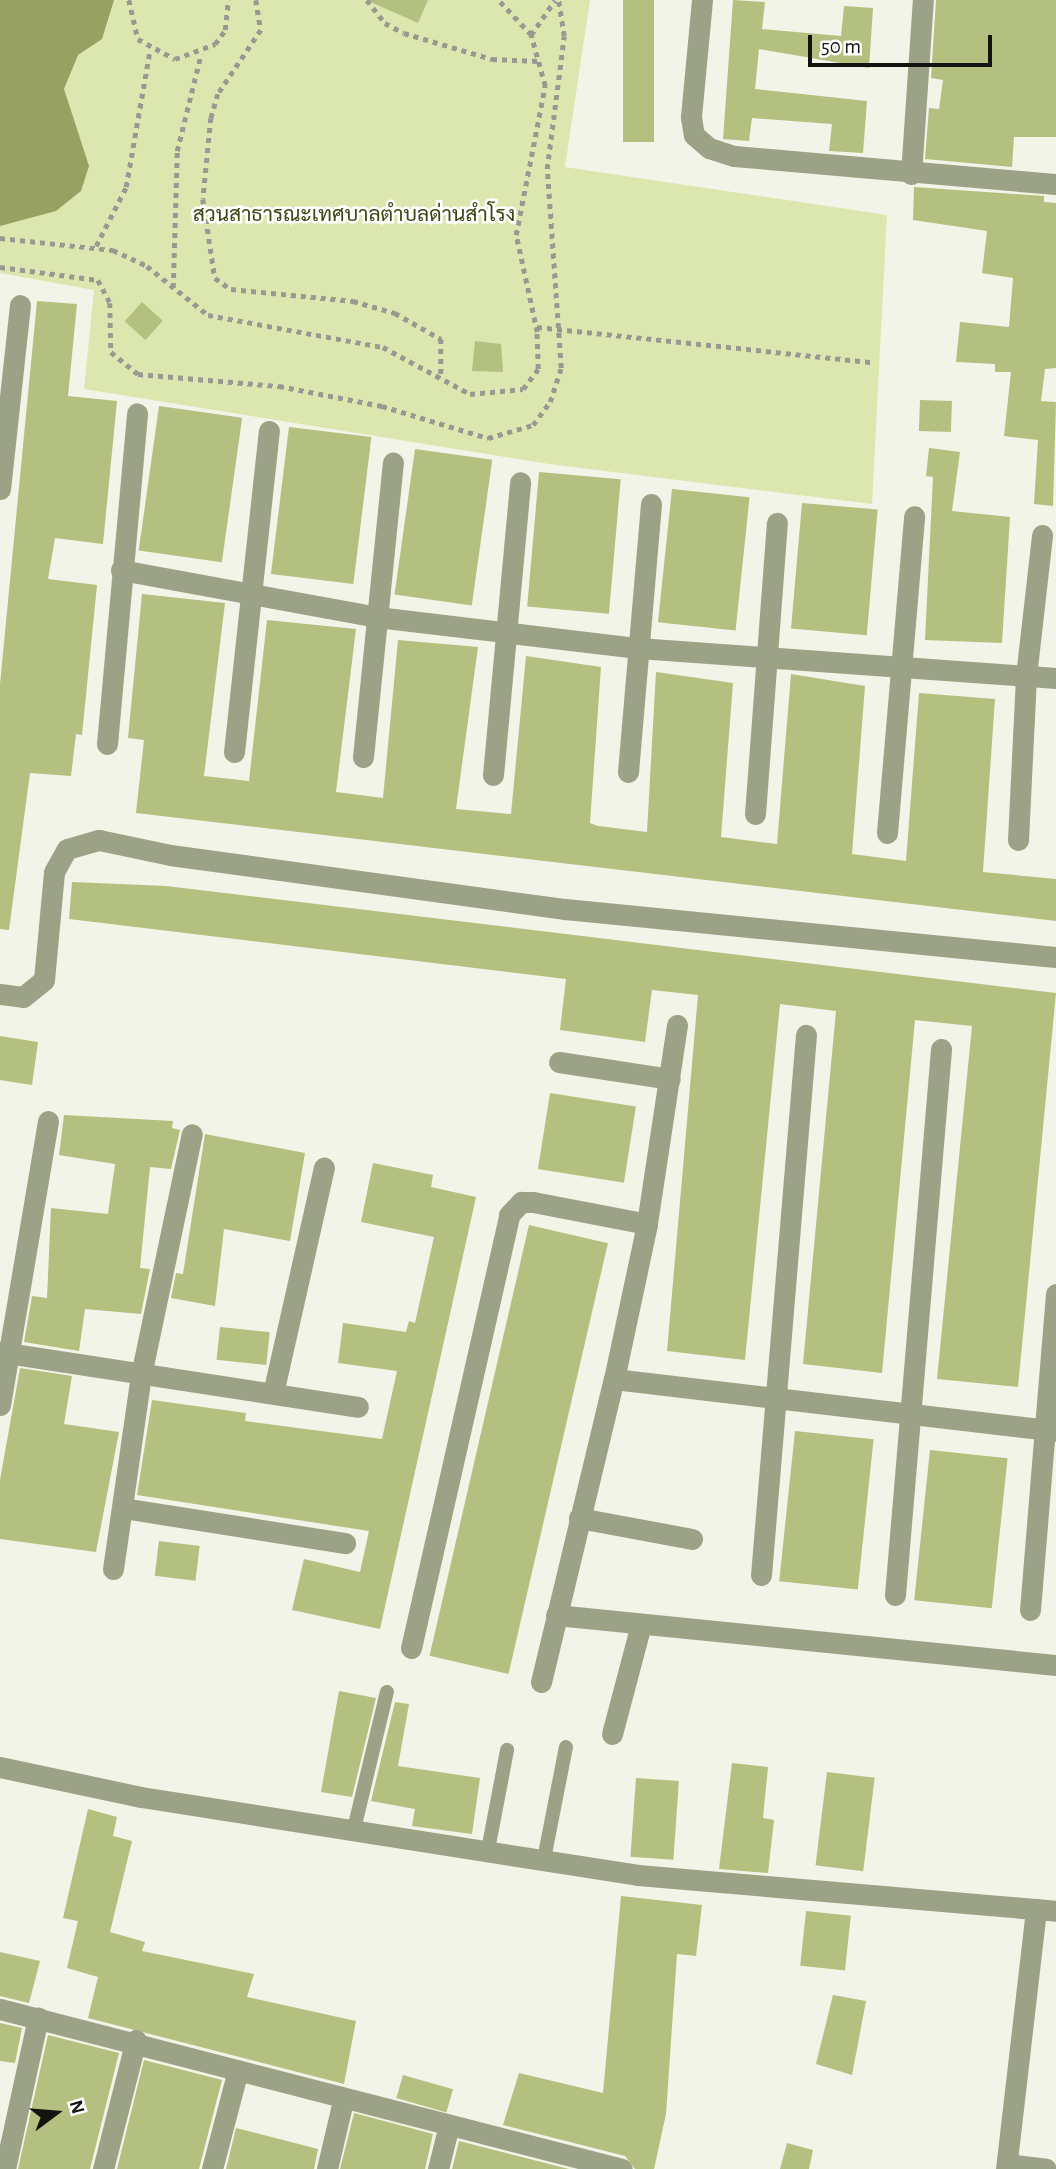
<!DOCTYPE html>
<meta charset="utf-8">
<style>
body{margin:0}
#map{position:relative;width:1056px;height:2169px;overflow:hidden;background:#f1f4e7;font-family:"Alegreya Sans",Sarabun,sans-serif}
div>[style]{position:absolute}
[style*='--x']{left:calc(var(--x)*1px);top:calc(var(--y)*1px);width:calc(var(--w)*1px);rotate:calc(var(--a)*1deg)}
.green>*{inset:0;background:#dce7b0}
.water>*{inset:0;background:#96a162}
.building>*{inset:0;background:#b4c080;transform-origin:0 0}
.path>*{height:4.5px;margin-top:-2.25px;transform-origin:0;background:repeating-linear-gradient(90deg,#989a91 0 5px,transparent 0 10px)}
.lane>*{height:14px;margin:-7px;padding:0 7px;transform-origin:7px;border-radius:7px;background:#9ca286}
.street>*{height:21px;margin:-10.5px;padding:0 10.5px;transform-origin:10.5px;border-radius:10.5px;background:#9ca286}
span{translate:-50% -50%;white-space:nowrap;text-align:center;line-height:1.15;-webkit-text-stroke:5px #fff;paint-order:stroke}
.park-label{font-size:21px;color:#3f4615}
.north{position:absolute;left:21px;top:2078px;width:70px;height:70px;-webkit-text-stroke:5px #fff;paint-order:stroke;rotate:74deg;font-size:19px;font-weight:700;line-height:28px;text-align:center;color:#131410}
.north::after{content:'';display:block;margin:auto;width:24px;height:32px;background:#131410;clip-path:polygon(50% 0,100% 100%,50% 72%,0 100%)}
.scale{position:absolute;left:808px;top:35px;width:184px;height:32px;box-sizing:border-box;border:4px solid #131410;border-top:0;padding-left:9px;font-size:21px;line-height:24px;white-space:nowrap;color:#131410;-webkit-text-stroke:5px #fff;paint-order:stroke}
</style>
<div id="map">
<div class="green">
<div style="clip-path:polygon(0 0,590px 0,565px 167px,887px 215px,872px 504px,549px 464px,84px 389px,94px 290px,0 273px)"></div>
</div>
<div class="water">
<div style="clip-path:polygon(0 0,114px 0,102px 39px,78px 55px,64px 89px,89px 166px,81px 191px,56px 211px,0 226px)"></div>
</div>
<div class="building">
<div style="clip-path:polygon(366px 0,428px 0,418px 23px)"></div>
<div style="left:623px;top:0;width:31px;height:142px"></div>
<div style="clip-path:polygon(733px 0,765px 2px,762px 29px,841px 36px,844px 6px,873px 8px,869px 68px,759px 49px,755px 89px,867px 101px,863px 153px,829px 151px,832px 124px,752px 118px,749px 141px,723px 139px)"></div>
<div style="clip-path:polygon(936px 0,1056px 0,1056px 137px,1014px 137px,1012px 167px,925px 159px,929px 108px,939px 109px,943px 80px,931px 78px)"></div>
<div style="clip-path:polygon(914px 187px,1044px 196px,1044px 202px,1056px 203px,1056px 368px,1045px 369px,1041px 401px,1056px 402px,1053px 506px,1034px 504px,1038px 440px,1004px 436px,1011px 372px,995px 372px,995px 364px,956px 362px,960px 322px,1009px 327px,1013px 278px,982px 273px,987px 231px,913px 220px)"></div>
<div style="clip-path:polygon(37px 301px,77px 304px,68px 396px,117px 401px,103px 544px,55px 538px,48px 579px,97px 585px,82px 735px,76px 734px,71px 776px,30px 773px,9px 930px,0 929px,0 684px)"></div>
<div style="left:142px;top:302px;width:28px;height:26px;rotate:42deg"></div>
<div style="clip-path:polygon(475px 341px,501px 344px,503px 372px,472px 371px)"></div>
<div style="left:920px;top:400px;width:32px;height:31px;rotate:2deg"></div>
<div style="left:159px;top:406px;width:84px;height:146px;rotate:8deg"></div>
<div style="left:289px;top:427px;width:83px;height:148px;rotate:7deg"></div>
<div style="clip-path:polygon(929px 448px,960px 452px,952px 511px,1010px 517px,1002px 643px,925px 640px,933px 477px,926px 476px)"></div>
<div style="left:415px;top:449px;width:78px;height:147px;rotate:8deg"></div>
<div style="left:539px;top:472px;width:82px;height:135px;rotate:5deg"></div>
<div style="left:672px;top:489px;width:78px;height:134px;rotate:6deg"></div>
<div style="left:802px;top:503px;width:76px;height:126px;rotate:5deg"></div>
<div style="clip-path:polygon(142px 594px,225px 603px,204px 776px,249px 781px,267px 620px,356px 629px,336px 792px,383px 798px,398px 640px,478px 647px,456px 809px,511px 814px,526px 656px,601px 667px,590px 823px,598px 826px,647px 832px,656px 672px,733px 683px,721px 837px,777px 844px,791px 674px,865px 686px,852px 854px,906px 861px,919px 693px,995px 699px,983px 872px,1056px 879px,1056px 921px,136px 813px,144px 740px,128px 738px)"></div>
<div style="clip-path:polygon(72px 882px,166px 886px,1056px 993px,1018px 1387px,937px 1379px,972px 1026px,915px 1020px,882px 1373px,803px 1364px,836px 1011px,780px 1004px,745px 1360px,667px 1351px,698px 995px,652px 990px,645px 1042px,560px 1030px,566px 979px,69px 919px)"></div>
<div style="clip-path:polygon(0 1036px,38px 1042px,32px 1085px,0 1080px)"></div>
<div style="left:550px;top:1093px;width:87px;height:77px;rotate:9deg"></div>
<div style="clip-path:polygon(64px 1115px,173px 1121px,172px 1128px,180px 1130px,171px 1169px,150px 1167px,140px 1268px,150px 1269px,141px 1314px,85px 1309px,79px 1351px,24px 1342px,32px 1296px,47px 1298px,51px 1208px,108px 1214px,115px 1164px,59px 1155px)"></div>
<div style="clip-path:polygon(205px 1134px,305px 1153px,290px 1241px,224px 1229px,215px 1306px,171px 1298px,176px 1273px,183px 1274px)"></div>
<div style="clip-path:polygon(373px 1163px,433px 1175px,431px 1187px,476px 1197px,380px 1629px,292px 1610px,304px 1559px,360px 1572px,369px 1531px,137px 1495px,152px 1400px,246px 1413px,245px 1421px,382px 1439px,397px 1371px,338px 1363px,343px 1323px,406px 1332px,409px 1321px,415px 1323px,434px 1237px,361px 1222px)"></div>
<div style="left:529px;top:1225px;width:81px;height:442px;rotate:13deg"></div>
<div style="left:220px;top:1327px;width:50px;height:33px;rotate:6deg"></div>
<div style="clip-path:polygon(20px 1368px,72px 1376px,64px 1424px,119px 1432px,96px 1552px,0 1539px,0 1480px)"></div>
<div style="left:795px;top:1431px;width:79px;height:151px;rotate:6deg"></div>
<div style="left:930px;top:1450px;width:78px;height:151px;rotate:6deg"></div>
<div style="left:159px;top:1541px;width:41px;height:35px;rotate:7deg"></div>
<div style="clip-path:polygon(339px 1691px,376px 1698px,352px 1797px,321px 1792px)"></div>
<div style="clip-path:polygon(395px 1702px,409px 1704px,398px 1766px,480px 1778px,472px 1834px,412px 1826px,415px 1809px,371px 1801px)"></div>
<div style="clip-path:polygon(732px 1763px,768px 1767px,763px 1818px,774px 1820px,768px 1873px,719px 1869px)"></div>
<div style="left:827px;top:1772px;width:48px;height:94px;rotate:7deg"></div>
<div style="left:636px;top:1778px;width:43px;height:79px;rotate:4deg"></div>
<div style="clip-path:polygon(88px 1809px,117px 1817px,113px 1836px,132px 1841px,110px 1932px,145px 1942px,142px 1951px,254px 1974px,247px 1997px,356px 2021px,344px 2084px,88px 2018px,98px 1977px,67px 1968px,78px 1921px,63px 1918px)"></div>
<div style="clip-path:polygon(621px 1896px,702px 1905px,696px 1956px,677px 1954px,666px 2114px,654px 2169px,635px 2169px,625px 2156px,503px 2125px,519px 2073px,603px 2093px)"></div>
<div style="left:806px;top:1911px;width:45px;height:55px;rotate:6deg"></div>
<div style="clip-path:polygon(0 1952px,40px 1961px,29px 2003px,0 1996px)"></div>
<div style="clip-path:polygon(833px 1995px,866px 2001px,852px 2075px,816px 2064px)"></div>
<div style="clip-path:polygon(0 2023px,22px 2028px,15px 2063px,0 2061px)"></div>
<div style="clip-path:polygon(48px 2035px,119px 2053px,90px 2169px,18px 2169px)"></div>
<div style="clip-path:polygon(144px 2060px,222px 2080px,199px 2169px,117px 2169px)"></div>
<div style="left:403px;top:2075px;width:52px;height:24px;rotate:16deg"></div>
<div style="clip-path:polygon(354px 2113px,433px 2134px,425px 2169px,340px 2169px)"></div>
<div style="clip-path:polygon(236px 2128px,318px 2149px,314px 2169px,226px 2169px)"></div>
<div style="clip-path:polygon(459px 2141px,569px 2169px,452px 2169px)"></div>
<div style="clip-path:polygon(787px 2143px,813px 2150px,809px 2169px,780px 2169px)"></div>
</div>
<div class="path">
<div style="--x:129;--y:0;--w:40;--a:77"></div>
<div style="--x:138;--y:39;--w:42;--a:28.4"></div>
<div style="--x:175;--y:59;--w:43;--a:-20.6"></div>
<div style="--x:215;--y:44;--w:17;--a:-54"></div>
<div style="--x:225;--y:30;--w:30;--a:-84"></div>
<div style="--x:256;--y:0;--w:30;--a:81"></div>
<div style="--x:261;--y:30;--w:77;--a:123.9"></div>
<div style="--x:218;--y:94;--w:25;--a:106"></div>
<div style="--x:211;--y:118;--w:81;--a:95.6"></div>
<div style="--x:203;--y:199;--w:80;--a:81.4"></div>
<div style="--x:215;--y:278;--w:19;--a:35"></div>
<div style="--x:231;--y:289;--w:123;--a:5.6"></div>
<div style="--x:353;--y:301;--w:44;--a:15.9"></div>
<div style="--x:395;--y:313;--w:53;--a:29.5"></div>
<div style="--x:441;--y:339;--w:39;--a:90"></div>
<div style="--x:367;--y:0;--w:29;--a:52"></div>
<div style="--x:385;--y:23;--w:21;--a:28"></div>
<div style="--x:404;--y:33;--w:92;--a:16.5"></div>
<div style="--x:492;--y:59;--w:46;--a:2.5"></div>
<div style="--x:531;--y:35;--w:42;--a:-55.6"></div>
<div style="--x:0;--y:238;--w:114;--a:6.1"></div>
<div style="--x:113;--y:250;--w:38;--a:25"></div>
<div style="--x:147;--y:266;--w:78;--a:38.8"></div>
<div style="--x:208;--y:315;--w:178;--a:10.4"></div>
<div style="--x:383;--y:347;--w:99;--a:28.4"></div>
<div style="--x:470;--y:394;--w:53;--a:-5.4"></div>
<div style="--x:523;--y:389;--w:25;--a:-53"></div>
<div style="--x:538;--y:369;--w:37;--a:-92"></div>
<div style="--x:537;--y:332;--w:99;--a:-102.2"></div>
<div style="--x:516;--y:235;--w:152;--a:-79"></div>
<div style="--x:545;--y:86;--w:53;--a:-105.4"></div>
<div style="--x:531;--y:35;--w:48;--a:-133.3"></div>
<div style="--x:96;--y:246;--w:66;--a:-63"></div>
<div style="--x:126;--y:187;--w:139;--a:-80.1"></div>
<div style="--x:0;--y:267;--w:99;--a:7.6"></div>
<div style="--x:98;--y:280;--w:26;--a:62"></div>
<div style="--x:110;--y:303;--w:49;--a:88.8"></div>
<div style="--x:111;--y:352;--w:35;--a:39"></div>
<div style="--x:138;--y:374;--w:142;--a:4.9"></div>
<div style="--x:279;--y:386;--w:105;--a:11"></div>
<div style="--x:382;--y:406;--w:111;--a:16.8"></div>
<div style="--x:488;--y:438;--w:47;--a:-16.1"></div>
<div style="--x:533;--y:425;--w:29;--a:-54"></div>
<div style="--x:550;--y:402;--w:36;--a:-72"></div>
<div style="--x:561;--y:368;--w:199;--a:-94"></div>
<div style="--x:547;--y:169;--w:134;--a:-82.7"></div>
<div style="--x:564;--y:36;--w:36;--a:-99"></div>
<div style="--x:173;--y:288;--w:137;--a:-88.3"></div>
<div style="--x:177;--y:151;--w:100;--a:-76.1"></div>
<div style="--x:537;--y:327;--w:337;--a:6"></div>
</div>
<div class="lane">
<div style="--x:354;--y:1829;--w:141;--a:-76.5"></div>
<div style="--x:488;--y:1850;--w:102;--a:-79.2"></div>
<div style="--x:544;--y:1859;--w:114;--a:-78.9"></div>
</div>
<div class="street">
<div style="--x:702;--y:0;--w:118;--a:95.4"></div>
<div style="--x:691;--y:117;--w:18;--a:81"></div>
<div style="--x:694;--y:135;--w:20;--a:41"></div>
<div style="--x:709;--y:148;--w:26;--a:18"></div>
<div style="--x:734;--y:156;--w:323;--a:5"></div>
<div style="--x:911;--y:174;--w:174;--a:-86.1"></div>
<div style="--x:0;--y:489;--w:185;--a:-83.8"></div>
<div style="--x:121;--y:570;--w:260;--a:10.4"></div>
<div style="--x:377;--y:617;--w:263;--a:6.8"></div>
<div style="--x:638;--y:648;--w:419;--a:4.1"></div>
<div style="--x:107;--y:744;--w:332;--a:-84.8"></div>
<div style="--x:234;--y:752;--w:323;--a:-83.8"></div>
<div style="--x:363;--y:757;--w:296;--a:-84.2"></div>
<div style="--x:628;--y:772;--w:269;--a:-85.1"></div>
<div style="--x:493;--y:775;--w:294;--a:-84.7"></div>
<div style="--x:755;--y:814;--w:292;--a:-85.7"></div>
<div style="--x:887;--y:833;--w:318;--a:-85.1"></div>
<div style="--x:1018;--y:840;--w:164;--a:-87.2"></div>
<div style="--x:1026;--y:676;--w:142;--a:-83.5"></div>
<div style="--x:0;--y:994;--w:23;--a:7"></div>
<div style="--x:23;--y:997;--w:27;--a:-39"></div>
<div style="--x:44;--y:980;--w:108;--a:-84.7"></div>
<div style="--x:54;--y:872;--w:26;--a:-61"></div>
<div style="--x:67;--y:849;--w:33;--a:-16"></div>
<div style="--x:99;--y:840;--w:73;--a:11.9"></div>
<div style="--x:170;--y:855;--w:399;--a:7.8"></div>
<div style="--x:565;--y:909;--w:493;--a:5.6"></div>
<div style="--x:677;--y:1025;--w:201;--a:98.6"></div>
<div style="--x:647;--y:1224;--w:158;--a:102"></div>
<div style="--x:614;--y:1379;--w:445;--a:6.7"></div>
<div style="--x:559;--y:1062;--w:112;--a:8.7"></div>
<div style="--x:0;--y:1352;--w:362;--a:8.7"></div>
<div style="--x:274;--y:1389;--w:227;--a:-77.3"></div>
<div style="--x:0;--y:1405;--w:288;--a:-80.4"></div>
<div style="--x:123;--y:1508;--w:225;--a:9"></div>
<div style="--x:579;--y:1518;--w:115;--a:10.5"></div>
<div style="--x:113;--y:1569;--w:196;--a:-81.8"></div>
<div style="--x:141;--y:1375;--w:246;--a:-78.1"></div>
<div style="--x:761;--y:1575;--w:542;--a:-85.24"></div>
<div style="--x:895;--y:1595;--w:548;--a:-85.18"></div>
<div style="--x:1030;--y:1610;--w:317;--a:-85.3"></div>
<div style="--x:556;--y:1615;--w:502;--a:5.71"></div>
<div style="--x:411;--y:1648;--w:444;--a:-77.2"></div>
<div style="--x:509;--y:1215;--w:18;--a:-47"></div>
<div style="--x:521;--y:1202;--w:12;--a:0"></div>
<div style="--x:533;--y:1202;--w:116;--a:10.9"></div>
<div style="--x:541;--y:1682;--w:312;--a:-76.5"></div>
<div style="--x:612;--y:1734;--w:114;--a:-75.2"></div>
<div style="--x:0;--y:1767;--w:144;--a:12"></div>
<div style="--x:141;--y:1797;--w:503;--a:8.92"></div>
<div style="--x:638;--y:1875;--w:420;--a:4.9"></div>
<div style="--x:0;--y:2009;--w:642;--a:14.43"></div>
<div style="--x:1007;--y:2164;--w:39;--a:7"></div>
<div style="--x:5;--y:2169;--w:155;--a:-77.7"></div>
<div style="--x:103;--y:2169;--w:133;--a:-75.7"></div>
<div style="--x:212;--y:2169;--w:102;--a:-75.3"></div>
<div style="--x:327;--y:2169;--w:70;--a:-76.8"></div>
<div style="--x:438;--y:2169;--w:45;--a:-76"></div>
<div style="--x:1006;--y:2169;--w:262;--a:-83.4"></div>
</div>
<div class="park-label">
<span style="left:354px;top:215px">สวนสาธารณะเทศบาลตำบลด่านสำโรง</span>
</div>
<div class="north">N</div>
<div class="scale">50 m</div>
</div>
